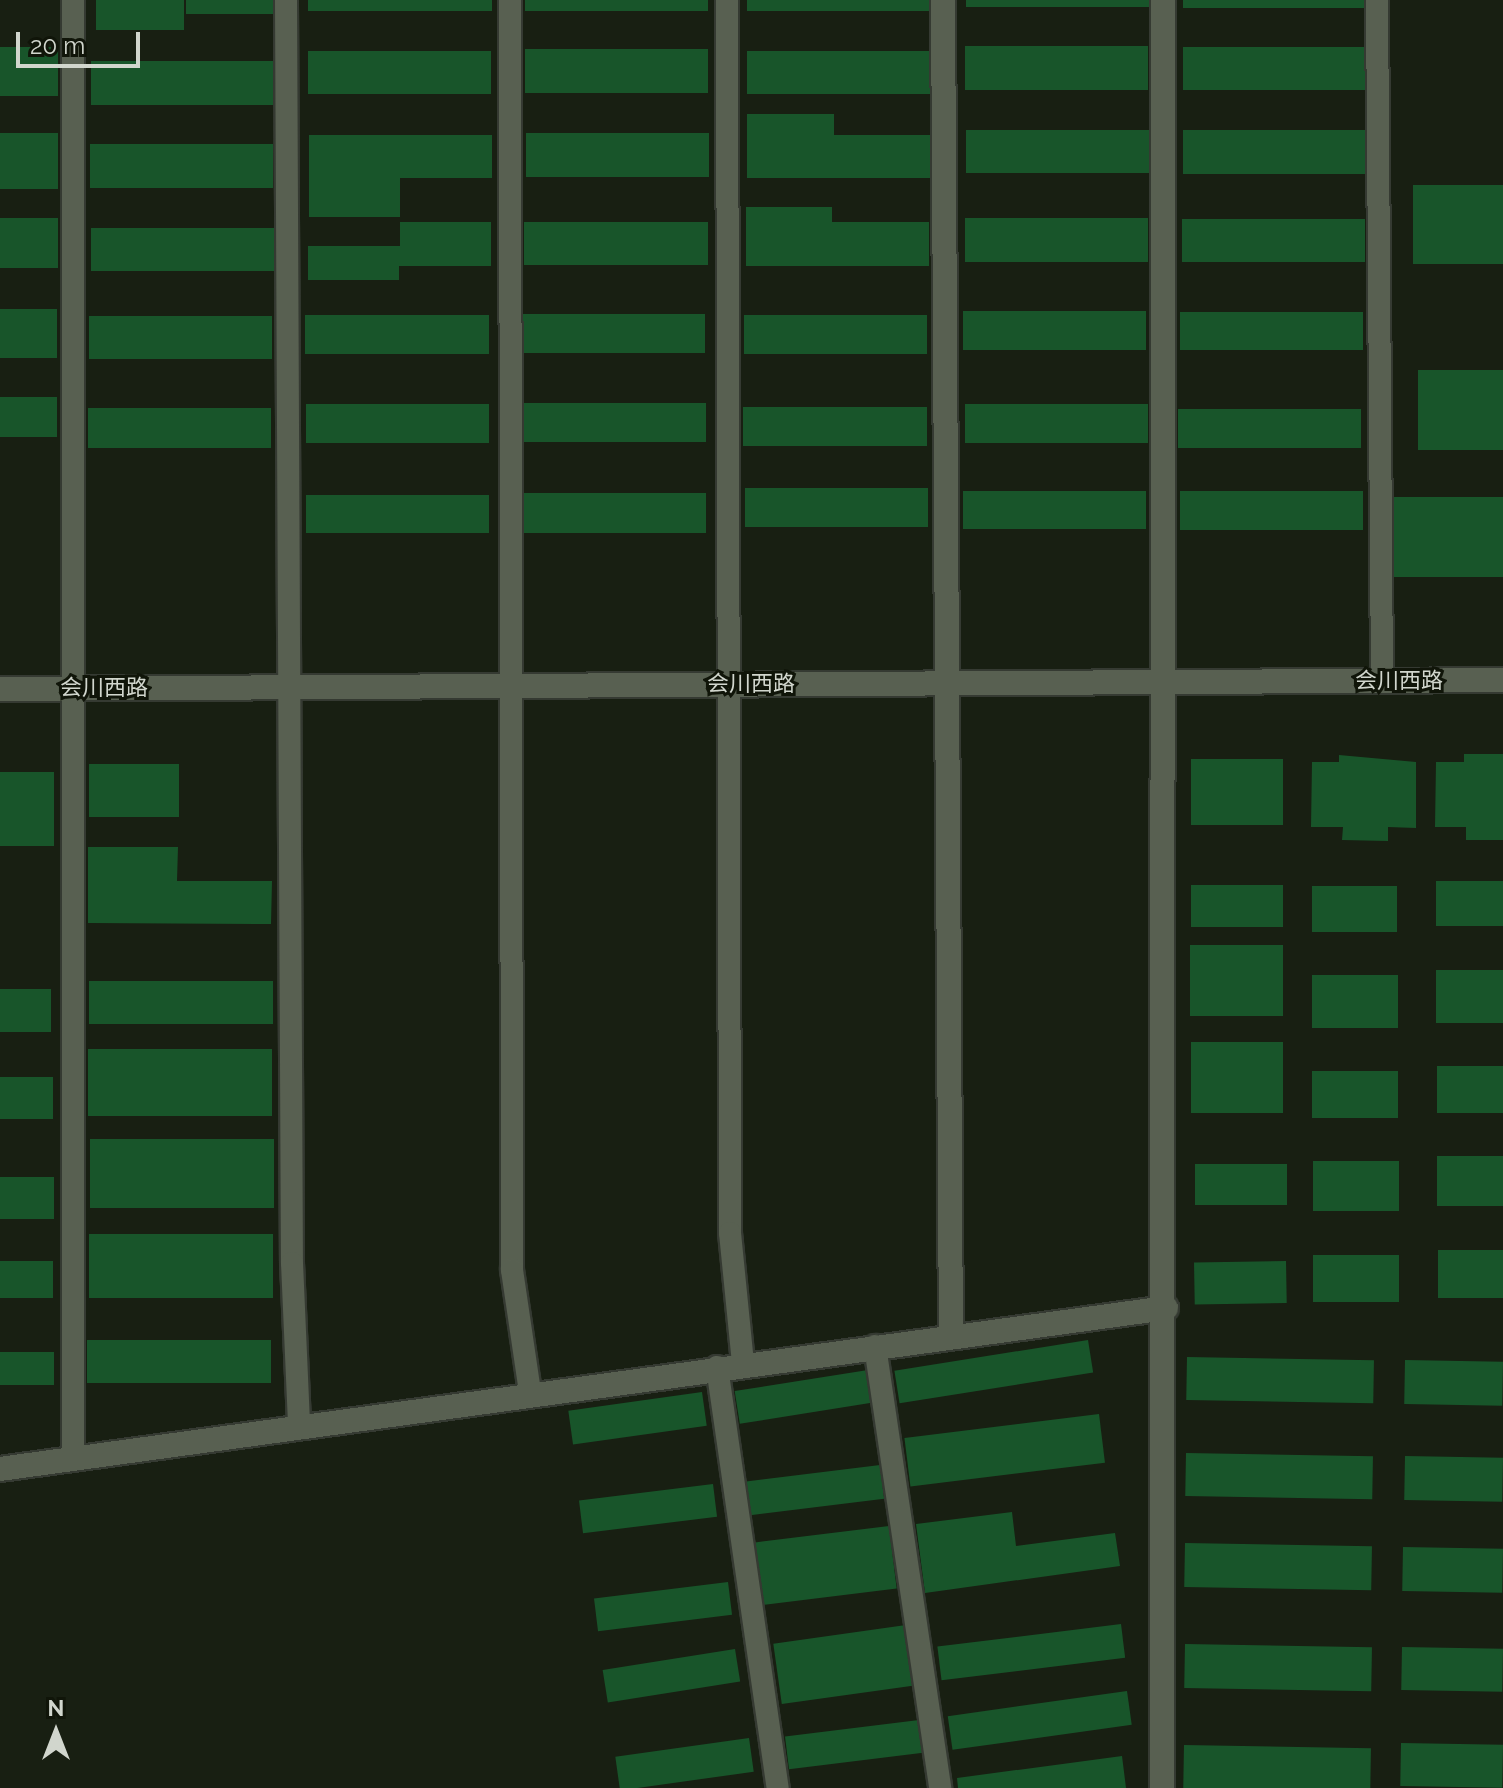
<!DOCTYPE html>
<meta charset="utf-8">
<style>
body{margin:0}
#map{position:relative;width:1503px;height:1788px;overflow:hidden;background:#181f12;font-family:Raleway,"Noto Sans SC",sans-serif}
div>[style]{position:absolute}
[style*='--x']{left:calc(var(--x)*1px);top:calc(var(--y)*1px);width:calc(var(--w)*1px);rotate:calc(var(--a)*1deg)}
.building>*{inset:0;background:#18552a;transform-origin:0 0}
.roads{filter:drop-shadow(2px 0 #353a32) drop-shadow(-2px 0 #353a32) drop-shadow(0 2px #353a32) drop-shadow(0 -2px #353a32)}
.lane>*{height:22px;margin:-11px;padding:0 11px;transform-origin:11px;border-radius:11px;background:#586051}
.street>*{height:24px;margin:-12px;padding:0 12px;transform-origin:12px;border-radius:12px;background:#586051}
.secondary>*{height:24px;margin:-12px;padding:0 12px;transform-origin:12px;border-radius:12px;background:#586051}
span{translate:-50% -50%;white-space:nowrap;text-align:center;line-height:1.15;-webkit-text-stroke:6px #101509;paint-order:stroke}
.street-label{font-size:22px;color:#d1d6cd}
.north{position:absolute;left:16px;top:1692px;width:80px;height:80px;-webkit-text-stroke:6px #101509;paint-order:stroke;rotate:0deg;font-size:22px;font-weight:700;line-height:32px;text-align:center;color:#d1d6cd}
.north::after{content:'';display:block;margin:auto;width:28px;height:36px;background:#d1d6cd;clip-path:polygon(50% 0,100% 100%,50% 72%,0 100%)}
.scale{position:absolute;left:16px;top:32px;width:124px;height:36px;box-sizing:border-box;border:4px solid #d1d6cd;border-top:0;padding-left:10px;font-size:24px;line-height:28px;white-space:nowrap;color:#d1d6cd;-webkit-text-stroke:6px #101509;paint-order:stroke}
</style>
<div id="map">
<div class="building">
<div style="left:96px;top:0;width:88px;height:30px"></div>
<div style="left:186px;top:0;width:89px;height:14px"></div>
<div style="left:308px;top:0;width:184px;height:11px"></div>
<div style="left:525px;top:0;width:183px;height:11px"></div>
<div style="left:747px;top:0;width:183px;height:11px"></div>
<div style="left:966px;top:0;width:183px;height:7px"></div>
<div style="left:1183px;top:0;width:182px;height:8px"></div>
<div style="left:965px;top:46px;width:183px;height:44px"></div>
<div style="left:0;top:47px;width:58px;height:49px"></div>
<div style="left:1183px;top:47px;width:182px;height:43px"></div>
<div style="left:525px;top:49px;width:183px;height:44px"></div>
<div style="left:308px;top:51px;width:183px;height:43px"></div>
<div style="left:747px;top:51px;width:183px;height:43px"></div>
<div style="left:273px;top:61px;width:44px;height:182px;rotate:90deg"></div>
<div style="clip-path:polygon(747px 114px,834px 114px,834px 135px,930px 135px,930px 178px,747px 178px)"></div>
<div style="left:966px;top:130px;width:183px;height:43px"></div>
<div style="left:1183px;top:130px;width:183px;height:44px"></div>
<div style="left:0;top:133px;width:58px;height:56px"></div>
<div style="left:709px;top:133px;width:44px;height:183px;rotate:90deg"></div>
<div style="clip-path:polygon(309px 135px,492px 135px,492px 178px,400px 178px,400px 217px,309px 217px)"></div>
<div style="left:90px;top:144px;width:183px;height:44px"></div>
<div style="left:1413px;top:185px;width:90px;height:79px"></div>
<div style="clip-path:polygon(746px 207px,832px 207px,832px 222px,929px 222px,929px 266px,746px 266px)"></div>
<div style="left:0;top:218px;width:58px;height:50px"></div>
<div style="left:965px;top:218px;width:183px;height:44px"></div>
<div style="left:1182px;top:219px;width:183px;height:43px"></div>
<div style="clip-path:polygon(400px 222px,491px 222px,491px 266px,399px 266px,399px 280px,308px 280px,308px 246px,400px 246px)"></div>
<div style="left:524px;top:222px;width:184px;height:43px"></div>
<div style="left:91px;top:228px;width:183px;height:43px"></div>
<div style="left:0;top:309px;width:57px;height:49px"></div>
<div style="left:963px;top:311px;width:183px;height:39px"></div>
<div style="left:1180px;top:312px;width:183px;height:38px"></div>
<div style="left:523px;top:314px;width:182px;height:39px"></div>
<div style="left:305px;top:315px;width:184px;height:39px"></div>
<div style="left:744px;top:315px;width:183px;height:39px"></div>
<div style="left:89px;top:316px;width:183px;height:43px"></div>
<div style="left:1503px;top:370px;width:80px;height:85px;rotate:90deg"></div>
<div style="left:0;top:397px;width:57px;height:40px"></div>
<div style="left:523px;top:403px;width:183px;height:39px"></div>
<div style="left:306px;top:404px;width:183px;height:39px"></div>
<div style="left:965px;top:404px;width:183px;height:39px"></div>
<div style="left:743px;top:407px;width:184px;height:39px"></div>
<div style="left:88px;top:408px;width:183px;height:40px"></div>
<div style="left:1178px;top:409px;width:183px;height:39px"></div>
<div style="left:745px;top:488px;width:183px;height:39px"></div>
<div style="left:963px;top:491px;width:183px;height:38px"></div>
<div style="left:1180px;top:491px;width:183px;height:39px"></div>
<div style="left:706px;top:493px;width:40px;height:183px;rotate:90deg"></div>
<div style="left:306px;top:495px;width:183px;height:38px"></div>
<div style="left:1389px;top:497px;width:114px;height:80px"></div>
<div style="clip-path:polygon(1464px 754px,1503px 754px,1503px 840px,1466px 840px,1466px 827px,1435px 827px,1436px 762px,1464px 762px)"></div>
<div style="clip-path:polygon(1339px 755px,1416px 762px,1416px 828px,1388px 827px,1388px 841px,1342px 840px,1343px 827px,1311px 827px,1312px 762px,1339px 762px)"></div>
<div style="left:1191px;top:759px;width:92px;height:66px"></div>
<div style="left:89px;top:764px;width:90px;height:53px"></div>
<div style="left:0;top:772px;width:54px;height:74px"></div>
<div style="clip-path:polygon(88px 847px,178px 847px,177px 881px,272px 881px,271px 924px,88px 923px)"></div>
<div style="left:1503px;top:881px;width:45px;height:67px;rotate:90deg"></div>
<div style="left:1191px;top:885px;width:92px;height:42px"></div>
<div style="left:1397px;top:886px;width:46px;height:85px;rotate:90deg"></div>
<div style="left:1283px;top:945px;width:71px;height:93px;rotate:90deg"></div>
<div style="left:1436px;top:970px;width:67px;height:53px"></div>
<div style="left:1312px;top:975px;width:86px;height:53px"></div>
<div style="left:89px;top:981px;width:184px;height:43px"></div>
<div style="left:0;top:989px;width:51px;height:43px"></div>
<div style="left:1191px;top:1042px;width:92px;height:71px"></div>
<div style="left:88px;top:1049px;width:184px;height:67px"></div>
<div style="left:1437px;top:1066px;width:66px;height:47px"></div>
<div style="left:1312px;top:1071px;width:86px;height:47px"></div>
<div style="left:0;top:1077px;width:53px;height:42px"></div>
<div style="left:90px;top:1139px;width:184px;height:69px"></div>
<div style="left:1503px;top:1156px;width:50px;height:66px;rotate:90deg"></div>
<div style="left:1313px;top:1161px;width:86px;height:50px"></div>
<div style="left:1195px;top:1164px;width:92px;height:41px"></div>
<div style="left:0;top:1177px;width:54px;height:42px"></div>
<div style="left:89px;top:1234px;width:184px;height:64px"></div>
<div style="left:1438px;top:1250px;width:65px;height:48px"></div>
<div style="left:1313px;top:1255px;width:86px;height:47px"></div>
<div style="left:0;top:1261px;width:53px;height:37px"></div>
<div style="left:1286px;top:1261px;width:42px;height:92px;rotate:89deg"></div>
<div style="left:87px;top:1340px;width:184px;height:43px"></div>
<div style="left:1088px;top:1340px;width:33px;height:196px;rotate:81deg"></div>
<div style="left:0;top:1352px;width:54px;height:33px"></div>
<div style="left:1187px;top:1357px;width:187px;height:43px;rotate:1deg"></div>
<div style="left:1405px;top:1360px;width:98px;height:44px;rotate:1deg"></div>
<div style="left:868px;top:1370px;width:33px;height:135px;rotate:81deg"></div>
<div style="left:702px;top:1392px;width:34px;height:135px;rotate:82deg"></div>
<div style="left:1099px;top:1414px;width:49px;height:196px;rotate:83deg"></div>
<div style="left:1186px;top:1453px;width:187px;height:43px;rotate:1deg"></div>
<div style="left:1405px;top:1456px;width:98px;height:44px;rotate:1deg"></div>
<div style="left:880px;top:1465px;width:34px;height:135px;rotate:83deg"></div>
<div style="left:713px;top:1484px;width:33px;height:135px;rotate:83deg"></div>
<div style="clip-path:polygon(1012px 1512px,1016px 1546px,1115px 1533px,1120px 1566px,925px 1593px,916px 1524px)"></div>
<div style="left:889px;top:1526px;width:63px;height:135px;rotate:83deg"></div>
<div style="left:1185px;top:1543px;width:187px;height:44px;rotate:1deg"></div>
<div style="left:1403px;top:1547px;width:100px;height:44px;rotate:1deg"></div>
<div style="left:728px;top:1582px;width:33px;height:135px;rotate:83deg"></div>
<div style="left:1121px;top:1624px;width:34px;height:185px;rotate:83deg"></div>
<div style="left:906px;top:1625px;width:61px;height:134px;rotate:82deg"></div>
<div style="left:1185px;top:1644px;width:187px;height:44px;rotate:1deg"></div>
<div style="left:1402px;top:1647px;width:101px;height:43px;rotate:1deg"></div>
<div style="left:735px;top:1649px;width:33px;height:134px;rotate:81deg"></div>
<div style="left:1127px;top:1691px;width:34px;height:181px;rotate:82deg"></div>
<div style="left:919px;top:1720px;width:33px;height:135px;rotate:83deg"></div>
<div style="left:749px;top:1738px;width:34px;height:135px;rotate:82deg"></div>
<div style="left:1401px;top:1743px;width:102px;height:43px;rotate:1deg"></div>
<div style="left:1184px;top:1745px;width:187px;height:43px;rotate:1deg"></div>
<div style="clip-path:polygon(1122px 1756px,1126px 1788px,958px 1788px,957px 1778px)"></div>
</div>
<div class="roads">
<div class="lane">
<div style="--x:286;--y:0;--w:1263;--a:89.73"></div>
<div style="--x:292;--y:1263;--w:162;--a:87.5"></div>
<div style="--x:510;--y:0;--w:1270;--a:89.91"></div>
<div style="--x:512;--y:1270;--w:123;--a:81.6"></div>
<div style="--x:727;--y:0;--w:1233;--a:89.86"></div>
<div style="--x:730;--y:1233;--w:132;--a:84.3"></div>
<div style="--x:1377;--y:0;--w:681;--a:89.58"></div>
<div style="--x:875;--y:1346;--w:447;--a:81.6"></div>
<div style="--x:717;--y:1367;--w:425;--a:81.8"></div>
<div style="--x:73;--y:1458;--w:1458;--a:-90"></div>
</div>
<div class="street">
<div style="--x:943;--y:0;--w:1336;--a:89.66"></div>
<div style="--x:0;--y:1469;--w:1177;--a:-7.86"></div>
<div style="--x:1162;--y:1788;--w:1788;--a:-89.97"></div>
</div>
<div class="secondary">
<div style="--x:0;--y:689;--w:1503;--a:-0.34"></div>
</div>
</div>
<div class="street-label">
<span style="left:1399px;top:681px">会川西路</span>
<span style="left:751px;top:684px">会川西路</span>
<span style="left:104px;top:688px">会川西路</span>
</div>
<div class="north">N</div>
<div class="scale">20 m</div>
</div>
